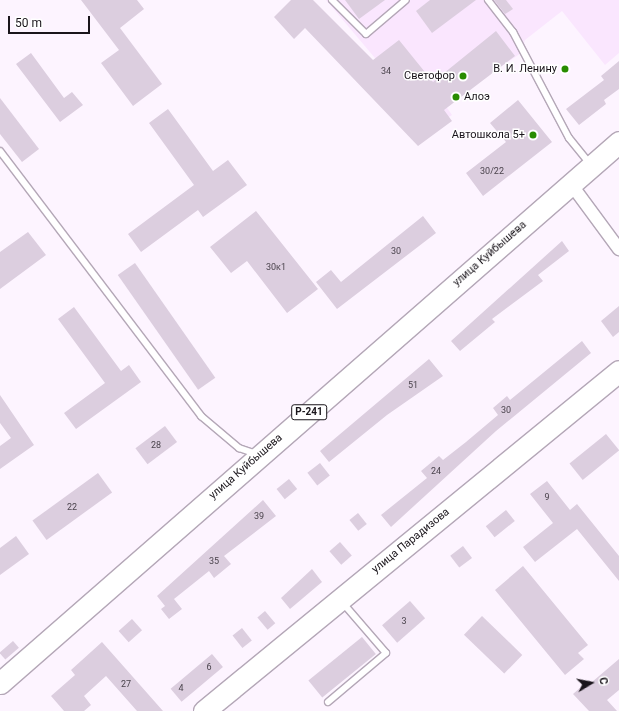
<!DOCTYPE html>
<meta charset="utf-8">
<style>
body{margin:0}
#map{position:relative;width:619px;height:711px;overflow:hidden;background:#fdf4ff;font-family:Roboto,sans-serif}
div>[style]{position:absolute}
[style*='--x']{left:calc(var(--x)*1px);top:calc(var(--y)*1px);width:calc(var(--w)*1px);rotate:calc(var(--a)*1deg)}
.built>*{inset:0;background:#fae6fe}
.building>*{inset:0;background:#dccedf;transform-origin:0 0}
.roads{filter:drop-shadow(1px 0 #b4a7b7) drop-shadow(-1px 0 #b4a7b7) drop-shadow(0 1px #b4a7b7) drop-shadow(0 -1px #b4a7b7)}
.lane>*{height:6px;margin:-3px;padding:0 3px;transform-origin:3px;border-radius:3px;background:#fff}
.street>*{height:12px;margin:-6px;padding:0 6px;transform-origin:6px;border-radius:6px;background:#fff}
.highway>*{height:21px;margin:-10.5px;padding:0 10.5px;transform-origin:10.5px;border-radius:10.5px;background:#fff}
.dots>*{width:11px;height:11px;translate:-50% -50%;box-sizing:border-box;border:2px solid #fff;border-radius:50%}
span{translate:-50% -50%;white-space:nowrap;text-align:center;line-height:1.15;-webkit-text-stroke:3px #fff;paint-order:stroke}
.number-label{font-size:9px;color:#4a434c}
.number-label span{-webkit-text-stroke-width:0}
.shield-label span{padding:1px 3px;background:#fff;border:1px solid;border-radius:3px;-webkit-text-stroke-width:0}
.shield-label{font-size:10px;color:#1a151b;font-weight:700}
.poi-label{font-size:11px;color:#1a151b}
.right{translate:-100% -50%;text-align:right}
.left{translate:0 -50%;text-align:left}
.street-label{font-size:11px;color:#1a151b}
.north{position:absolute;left:571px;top:663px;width:40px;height:40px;-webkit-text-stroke:3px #fff;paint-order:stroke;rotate:80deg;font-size:11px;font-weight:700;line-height:16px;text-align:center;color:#1a151b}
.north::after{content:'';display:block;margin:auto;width:14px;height:18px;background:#1a151b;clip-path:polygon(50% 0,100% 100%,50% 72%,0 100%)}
.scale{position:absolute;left:8px;top:16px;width:82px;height:18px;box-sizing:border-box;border:2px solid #1a151b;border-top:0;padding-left:5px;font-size:12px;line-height:14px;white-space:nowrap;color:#1a151b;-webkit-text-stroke:3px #fff;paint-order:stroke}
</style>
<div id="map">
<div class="built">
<div style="clip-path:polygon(326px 0,619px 0,619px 53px,605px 65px,562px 11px,525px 40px,521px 53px,445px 105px,452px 115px,416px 138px,407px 96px)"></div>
</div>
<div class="building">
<div style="clip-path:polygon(81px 0,137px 0,144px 9px,120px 28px,162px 84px,133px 106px,101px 63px,119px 50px)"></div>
<div style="clip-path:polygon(291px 0,313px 0,373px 60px,399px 40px,433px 82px,496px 31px,515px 56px,444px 110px,452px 121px,418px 146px,305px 28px,294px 39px,274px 17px)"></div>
<div style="clip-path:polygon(345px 0,385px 0,359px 19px)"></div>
<div style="clip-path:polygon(430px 0,476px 0,432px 33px,416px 11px)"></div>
<div style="clip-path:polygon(494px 0,506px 0,513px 9px,505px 14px)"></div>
<div style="clip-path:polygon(31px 53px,64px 98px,72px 92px,83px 105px,60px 122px,16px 64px)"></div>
<div style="clip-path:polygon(619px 61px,619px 89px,604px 100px,606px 104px,579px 125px,566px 109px,604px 80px,601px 76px)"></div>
<div style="clip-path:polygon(0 98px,39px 149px,22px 162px,0 134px)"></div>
<div style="clip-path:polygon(518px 100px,552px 142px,483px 196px,466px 173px,506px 142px,490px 123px)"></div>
<div style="clip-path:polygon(168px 109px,213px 171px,228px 160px,247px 185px,203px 217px,198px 210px,141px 252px,128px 234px,194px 185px,149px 123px)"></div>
<div style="clip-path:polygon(256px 211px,318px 289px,287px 313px,247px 261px,231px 273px,210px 247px)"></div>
<div style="clip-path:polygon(423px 216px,436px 233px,337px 309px,316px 282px,331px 270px,341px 282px)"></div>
<div style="clip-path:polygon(28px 232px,46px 255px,0 289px,0 252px)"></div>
<div style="clip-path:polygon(562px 241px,569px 251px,538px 275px,543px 281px,492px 319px,495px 322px,460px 351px,451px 341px)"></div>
<div style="left:135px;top:263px;width:140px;height:21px;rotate:55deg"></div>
<div style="clip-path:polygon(619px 306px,619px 332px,613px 337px,601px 321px)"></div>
<div style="clip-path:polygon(74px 307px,121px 371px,129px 365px,141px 382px,76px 429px,64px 413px,105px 383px,58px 319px)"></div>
<div style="clip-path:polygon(582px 341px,591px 353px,496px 431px,391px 527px,381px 515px,427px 478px,421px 471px,439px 456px,443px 460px,466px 442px,498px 415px,493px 408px,507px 396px,510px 400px)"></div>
<div style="clip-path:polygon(429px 359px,443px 376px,387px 415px,329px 462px,320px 451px)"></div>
<div style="clip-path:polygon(0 395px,34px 445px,0 469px,0 446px,11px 438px,0 423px)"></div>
<div style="left:165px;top:426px;width:20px;height:37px;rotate:53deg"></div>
<div style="left:606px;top:434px;width:21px;height:47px;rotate:51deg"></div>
<div style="left:320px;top:463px;width:16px;height:16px;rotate:52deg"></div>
<div style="left:98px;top:473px;width:24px;height:81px;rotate:54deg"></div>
<div style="left:289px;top:479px;width:13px;height:16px;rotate:51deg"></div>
<div style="clip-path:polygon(547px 481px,570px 510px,577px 504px,619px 556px,619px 581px,577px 529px,535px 562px,523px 547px,553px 523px,530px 494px)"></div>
<div style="clip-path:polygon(263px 500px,276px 516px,224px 556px,231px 564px,214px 578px,209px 571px,174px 599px,182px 609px,169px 619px,161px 609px,165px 606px,157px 596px)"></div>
<div style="left:506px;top:510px;width:14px;height:26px;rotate:51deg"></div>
<div style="left:358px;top:513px;width:14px;height:11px;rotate:51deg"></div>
<div style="clip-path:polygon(16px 536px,29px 554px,0 575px,0 548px)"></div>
<div style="left:340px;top:542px;width:18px;height:14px;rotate:49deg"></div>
<div style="left:463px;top:546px;width:15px;height:16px;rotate:53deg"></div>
<div style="clip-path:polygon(523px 566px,588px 645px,578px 653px,584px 659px,565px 675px,495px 590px)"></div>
<div style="clip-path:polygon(312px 569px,322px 582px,290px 609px,281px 598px)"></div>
<div style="left:410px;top:601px;width:23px;height:37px;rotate:49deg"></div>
<div style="left:265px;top:611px;width:16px;height:10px;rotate:50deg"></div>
<div style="left:482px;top:616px;width:56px;height:26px;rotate:44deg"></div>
<div style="left:132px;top:619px;width:15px;height:18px;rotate:48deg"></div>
<div style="left:242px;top:628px;width:16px;height:12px;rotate:52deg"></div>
<div style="left:362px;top:637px;width:22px;height:69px;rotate:51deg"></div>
<div style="left:13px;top:641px;width:9px;height:18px;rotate:49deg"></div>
<div style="clip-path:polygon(102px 642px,163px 711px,137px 711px,106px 676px,84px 696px,91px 705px,84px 711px,64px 711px,51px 696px,75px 675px,71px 670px)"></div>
<div style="left:212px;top:654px;width:17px;height:54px;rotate:50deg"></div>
<div style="clip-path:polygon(619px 659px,619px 690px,607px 700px,617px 711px,589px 711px,573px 694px,589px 680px,592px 682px)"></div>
</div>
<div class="roads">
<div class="lane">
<div style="--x:332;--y:0;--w:48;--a:45"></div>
<div style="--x:366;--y:34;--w:52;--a:-40.4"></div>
<div style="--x:488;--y:0;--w:41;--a:52"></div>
<div style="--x:513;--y:32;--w:120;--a:62.2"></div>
<div style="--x:569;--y:138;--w:33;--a:51"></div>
<div style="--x:0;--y:151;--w:333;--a:52.8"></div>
<div style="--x:201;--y:416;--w:50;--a:40.1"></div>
<div style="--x:239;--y:448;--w:18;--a:19"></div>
<div style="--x:328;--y:702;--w:76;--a:-40.2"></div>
<div style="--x:386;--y:653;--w:67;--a:-130.8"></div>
</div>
<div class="street">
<div style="--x:571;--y:184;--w:81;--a:53.6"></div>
</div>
<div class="highway">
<div style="--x:0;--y:683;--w:822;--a:-41.15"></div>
<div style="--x:204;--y:711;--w:536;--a:-39.33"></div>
</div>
</div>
<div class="dots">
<div style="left:565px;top:69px;background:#288c00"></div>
<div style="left:463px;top:76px;background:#288c00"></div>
<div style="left:456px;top:97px;background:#288c00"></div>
<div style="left:533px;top:135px;background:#288c00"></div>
</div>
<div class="number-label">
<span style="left:386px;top:71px">34</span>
<span style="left:492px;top:171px">30/22</span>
<span style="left:396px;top:251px">30</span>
<span style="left:276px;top:267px">30к1</span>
<span style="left:413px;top:385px">51</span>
<span style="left:506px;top:410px">30</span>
<span style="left:156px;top:445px">28</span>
<span style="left:436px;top:471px">24</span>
<span style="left:547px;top:497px">9</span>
<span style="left:72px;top:507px">22</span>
<span style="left:259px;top:516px">39</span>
<span style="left:214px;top:561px">35</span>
<span style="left:404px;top:621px">3</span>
<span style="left:209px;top:667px">6</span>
<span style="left:126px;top:684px">27</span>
<span style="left:181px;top:688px">4</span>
</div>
<div class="shield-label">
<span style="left:309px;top:412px">Р-241</span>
</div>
<div class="poi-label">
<span class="right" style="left:557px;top:69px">В. И. Ленину</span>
<span class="right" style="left:455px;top:76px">Светофор</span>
<span class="left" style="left:464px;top:97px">Алоэ</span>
<span class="right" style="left:525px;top:135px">Автошкола 5+</span>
</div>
<div class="street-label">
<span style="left:490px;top:254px;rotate:-41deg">улица Куйбышева</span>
<span style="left:246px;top:467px;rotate:-41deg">улица Куйбышева</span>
<span style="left:411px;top:541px;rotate:-39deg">улица Парадизова</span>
</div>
<div class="north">С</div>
<div class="scale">50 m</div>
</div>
